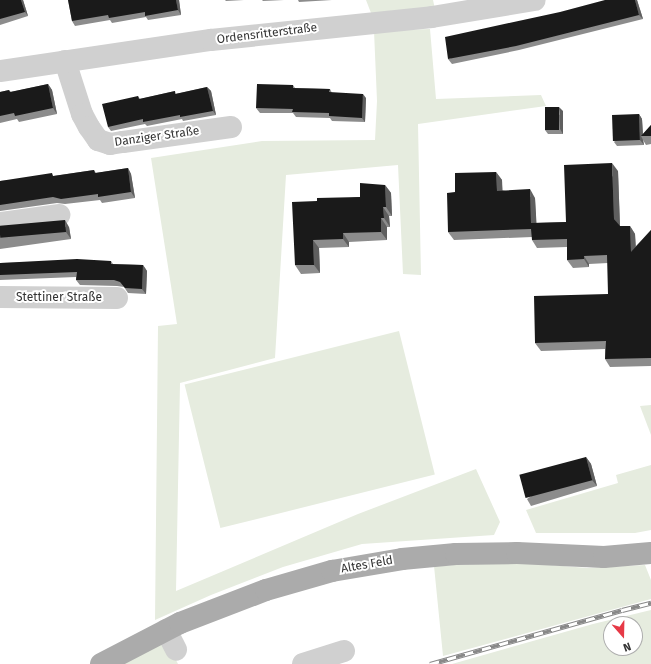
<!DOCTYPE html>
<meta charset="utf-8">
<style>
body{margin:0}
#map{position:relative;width:651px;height:664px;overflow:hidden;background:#fff;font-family:"Fira Sans",sans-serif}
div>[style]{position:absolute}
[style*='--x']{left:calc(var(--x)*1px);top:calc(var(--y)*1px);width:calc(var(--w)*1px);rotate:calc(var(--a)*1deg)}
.green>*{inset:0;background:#e6ecdf;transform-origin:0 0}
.minor>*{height:22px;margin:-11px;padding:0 11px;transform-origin:11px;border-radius:11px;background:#d0d0d0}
.major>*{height:22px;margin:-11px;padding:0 11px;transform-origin:11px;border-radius:11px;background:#ababab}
.rail>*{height:4.5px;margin-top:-2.25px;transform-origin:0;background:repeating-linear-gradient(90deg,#fff 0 9px,#888 0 18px);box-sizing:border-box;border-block:1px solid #888}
.wall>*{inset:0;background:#8c8c8c}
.shaded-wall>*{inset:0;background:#5f5f5f}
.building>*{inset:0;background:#1a1a1a;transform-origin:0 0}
span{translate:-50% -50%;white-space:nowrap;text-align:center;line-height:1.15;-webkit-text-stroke:4px #fff;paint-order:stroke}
.street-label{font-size:12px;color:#333}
.north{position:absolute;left:603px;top:616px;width:40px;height:40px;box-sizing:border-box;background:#fff;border:1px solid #adadad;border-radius:50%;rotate:160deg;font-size:11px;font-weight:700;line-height:16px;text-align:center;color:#333}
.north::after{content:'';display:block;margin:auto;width:14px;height:18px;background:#e63946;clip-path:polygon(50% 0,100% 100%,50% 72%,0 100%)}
</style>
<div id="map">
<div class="green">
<div style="clip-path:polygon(366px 0,433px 0,435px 9px,371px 13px)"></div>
<div style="clip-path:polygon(430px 29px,436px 99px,541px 95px,546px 106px,418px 124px,421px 275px,403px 274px,398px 165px,286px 175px,275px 358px,180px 383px,176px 591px,358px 514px,476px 469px,500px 522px,494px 535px,362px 544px,283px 567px,211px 595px,155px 620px,158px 326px,177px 324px,151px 158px,262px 141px,375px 140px,377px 101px,374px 31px)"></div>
<div style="left:399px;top:331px;width:148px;height:221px;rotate:76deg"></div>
<div style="clip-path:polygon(651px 405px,651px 435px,640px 406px)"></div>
<div style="clip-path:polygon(651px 465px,651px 530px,635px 533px,536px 533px,526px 510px,618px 483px,616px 475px)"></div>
<div style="clip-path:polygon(516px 562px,587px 568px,645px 565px,651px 580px,651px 599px,443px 656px,434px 566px)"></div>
<div style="clip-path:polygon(evenodd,651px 610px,651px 664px,452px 664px,593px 624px,651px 610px,611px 624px,635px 624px,635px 648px,611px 648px,611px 624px)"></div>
<div style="clip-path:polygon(165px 638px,178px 664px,117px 664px)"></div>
</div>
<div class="minor">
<div style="--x:65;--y:61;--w:56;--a:72.2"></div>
<div style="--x:82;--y:114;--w:15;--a:62"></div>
<div style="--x:89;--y:127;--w:16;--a:55"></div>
<div style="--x:98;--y:140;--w:13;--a:18"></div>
<div style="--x:110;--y:144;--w:13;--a:-9"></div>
<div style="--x:123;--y:142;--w:109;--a:-7.9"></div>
<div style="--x:0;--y:71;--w:213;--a:-8.4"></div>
<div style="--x:211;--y:40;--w:222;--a:-5.9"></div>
<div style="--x:432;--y:17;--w:104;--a:-9.4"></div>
<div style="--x:0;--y:223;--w:60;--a:-7.7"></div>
<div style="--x:0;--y:297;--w:117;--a:0.5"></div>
<div style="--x:166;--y:630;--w:22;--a:63"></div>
<div style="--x:303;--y:664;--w:43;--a:-17.6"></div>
</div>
<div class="major">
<div style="--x:101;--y:664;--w:89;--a:-27.4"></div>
<div style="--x:180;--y:623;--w:92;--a:-21"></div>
<div style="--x:266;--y:590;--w:69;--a:-16.1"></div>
<div style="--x:332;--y:571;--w:71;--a:-9.7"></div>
<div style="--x:402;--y:559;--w:54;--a:-5.3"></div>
<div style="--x:456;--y:554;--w:61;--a:-0.9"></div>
<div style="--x:517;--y:553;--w:87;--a:2.6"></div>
<div style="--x:604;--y:557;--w:47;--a:-4.9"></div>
</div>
<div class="rail">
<div style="--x:430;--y:664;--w:199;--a:-15.7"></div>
<div style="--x:622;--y:610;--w:30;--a:-14"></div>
</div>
<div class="wall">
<div style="clip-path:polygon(0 0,23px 0,28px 16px,0 25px)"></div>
<div style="clip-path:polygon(68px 0,179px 0,181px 15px,148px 20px,146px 17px,112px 23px,110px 20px,75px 26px,72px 21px)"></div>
<div style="clip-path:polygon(225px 0,244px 0,226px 1px)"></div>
<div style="clip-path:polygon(262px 0,284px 0,263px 1px)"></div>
<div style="clip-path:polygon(298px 0,332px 0,299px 2px)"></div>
<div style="clip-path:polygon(637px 0,643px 19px,519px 50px,452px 64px,448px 59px)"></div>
<div style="clip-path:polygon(48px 84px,52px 90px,57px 114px,19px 122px,17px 119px,0 123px,0 92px,9px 90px,11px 92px)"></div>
<div style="clip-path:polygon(293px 85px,295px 88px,330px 89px,332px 93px,366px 98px,365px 122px,332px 121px,330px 118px,296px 117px,293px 113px,260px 113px,256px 108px)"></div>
<div style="clip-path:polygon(207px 87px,211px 91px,216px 115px,183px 121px,182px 119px,147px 126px,145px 124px,111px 131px,108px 127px,138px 96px,140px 99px,175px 91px,176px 94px)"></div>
<div style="clip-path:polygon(563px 111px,563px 134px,548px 134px,545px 130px)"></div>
<div style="clip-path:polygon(639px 114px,642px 119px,643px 134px,651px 125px,651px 144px,646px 145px,643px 140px,644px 145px,617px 146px,614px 142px)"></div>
<div style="clip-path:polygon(128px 168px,131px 174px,135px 198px,102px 203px,100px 200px,65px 204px,57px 203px,0 211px,0 181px,54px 176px,94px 170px,96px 173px)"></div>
<div style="clip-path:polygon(618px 171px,620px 226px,630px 226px,635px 234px,636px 246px,651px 230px,651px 366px,610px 367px,605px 359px,605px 349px,541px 351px,535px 343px,608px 294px,608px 263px,589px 264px,589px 267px,573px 268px,567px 260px,567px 247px,537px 248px,532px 240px,532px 237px,454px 240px,448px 232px,455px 192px,496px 172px,502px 180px,502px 190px,535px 198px,536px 223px,566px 222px)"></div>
<div style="clip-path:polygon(385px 185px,391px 193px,392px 216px,389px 216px,390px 227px,387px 227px,387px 240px,349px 242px,349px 247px,319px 248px,320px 273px,301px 274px,295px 265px,317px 201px,360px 197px)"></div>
<div style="clip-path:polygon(69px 227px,71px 239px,0 249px,0 230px)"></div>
<div style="clip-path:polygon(111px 261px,113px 264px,143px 265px,147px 271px,146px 294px,128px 293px,124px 287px,117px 286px,80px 285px,76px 280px,76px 277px,0 280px,0 263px)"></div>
<div style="clip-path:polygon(586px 457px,591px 464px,597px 486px,531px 506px,527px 499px)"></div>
</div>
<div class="shaded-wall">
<div style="clip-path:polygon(21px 0,23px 0,28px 16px,25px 12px)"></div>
<div style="clip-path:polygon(176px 0,179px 0,181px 15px,178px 10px)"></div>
<div style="clip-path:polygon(635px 0,637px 0,643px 19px,639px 15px)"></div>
<div style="clip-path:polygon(48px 84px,52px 90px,57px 114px,53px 108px)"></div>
<div style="clip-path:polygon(207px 87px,211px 91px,216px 115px,213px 111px)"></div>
<div style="clip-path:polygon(363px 94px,366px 98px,365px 122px,362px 118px)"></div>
<div style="clip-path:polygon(559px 107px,563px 111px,563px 134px,560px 129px)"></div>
<div style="clip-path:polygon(639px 114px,642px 119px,643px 136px,641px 136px,643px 140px,644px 145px,640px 140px)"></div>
<div style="clip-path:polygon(612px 163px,618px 171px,620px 227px,614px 219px)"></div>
<div style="clip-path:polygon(128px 168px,131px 174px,135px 198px,131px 192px)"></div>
<div style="clip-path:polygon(496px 172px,502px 180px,503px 199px,497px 191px)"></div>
<div style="clip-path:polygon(385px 185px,391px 193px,392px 216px,386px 207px)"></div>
<div style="clip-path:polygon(530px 189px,535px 198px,537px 231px,531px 223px)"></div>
<div style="clip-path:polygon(383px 207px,389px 216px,390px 227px,384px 218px)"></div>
<div style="clip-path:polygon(381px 218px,387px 227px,387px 240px,381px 232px)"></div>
<div style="clip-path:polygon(65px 220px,69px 227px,71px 239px,66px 232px)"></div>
<div style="clip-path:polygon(630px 226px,635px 234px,636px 260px,631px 252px)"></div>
<div style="clip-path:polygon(343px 233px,349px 242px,349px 247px,343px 239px)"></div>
<div style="clip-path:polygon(313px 240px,319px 248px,320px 273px,314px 265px)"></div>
<div style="clip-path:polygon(584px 256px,589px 264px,589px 267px,584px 259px)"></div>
<div style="clip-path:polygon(143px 265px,147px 271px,146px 294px,142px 289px)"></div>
<div style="clip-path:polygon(586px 457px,591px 464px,597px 486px,592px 480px)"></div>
</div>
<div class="building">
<div style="clip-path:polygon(0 0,21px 0,25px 12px,0 19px)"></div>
<div style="clip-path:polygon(68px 0,176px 0,178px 10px,145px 16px,145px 12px,109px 18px,108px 15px,72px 21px)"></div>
<div style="clip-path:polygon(605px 0,635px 0,639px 15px,516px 46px,448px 59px,445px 37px,560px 12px)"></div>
<div style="clip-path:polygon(48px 84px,53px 108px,15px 116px,14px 113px,0 116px,0 92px,9px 90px,10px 92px)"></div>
<div style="clip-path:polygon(257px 84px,293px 85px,293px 88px,330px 89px,329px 92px,363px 94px,362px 118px,329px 116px,329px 113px,292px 112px,293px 109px,256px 108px)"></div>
<div style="clip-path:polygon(207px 87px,213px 111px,180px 117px,180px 115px,143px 122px,143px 119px,108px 127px,102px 104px,138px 96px,139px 99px,175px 91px,175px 94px)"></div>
<div style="left:545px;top:107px;width:14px;height:23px"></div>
<div style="left:639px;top:114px;width:26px;height:27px;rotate:88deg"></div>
<div style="clip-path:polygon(651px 125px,651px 136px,641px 136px)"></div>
<div style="clip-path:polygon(612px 163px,614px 219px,620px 226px,630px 226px,631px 252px,651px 230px,651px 358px,605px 359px,606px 341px,535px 343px,534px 296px,608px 294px,607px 255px,584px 256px,584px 259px,567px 260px,567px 239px,532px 240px,531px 229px,448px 232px,447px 193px,455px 192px,455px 173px,496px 172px,497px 191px,530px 189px,531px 223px,566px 222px,564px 165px)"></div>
<div style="clip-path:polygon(128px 168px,131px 192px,98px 197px,98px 194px,61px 199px,53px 197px,0 205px,0 181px,52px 173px,53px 176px,94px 170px,95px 173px)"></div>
<div style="clip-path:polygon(360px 183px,385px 185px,386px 207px,383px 207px,384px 218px,381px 218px,381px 232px,343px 233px,343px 239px,313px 240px,314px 265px,295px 265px,292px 202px,317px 201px,317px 198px,360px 197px)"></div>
<div style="left:65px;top:220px;width:12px;height:66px;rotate:85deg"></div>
<div style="clip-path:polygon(77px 259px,111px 261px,111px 264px,143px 265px,142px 289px,125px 288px,120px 282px,114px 280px,76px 280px,77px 272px,0 275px,0 263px)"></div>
<div style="left:586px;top:457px;width:24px;height:69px;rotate:75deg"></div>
</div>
<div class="street-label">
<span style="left:267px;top:34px;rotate:-7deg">Ordensritterstraße</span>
<span style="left:157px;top:137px;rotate:-8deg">Danziger Straße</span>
<span style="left:59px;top:298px">Stettiner Straße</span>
<span style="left:367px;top:565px;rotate:-10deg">Altes Feld</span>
</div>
<div class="north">N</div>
</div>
